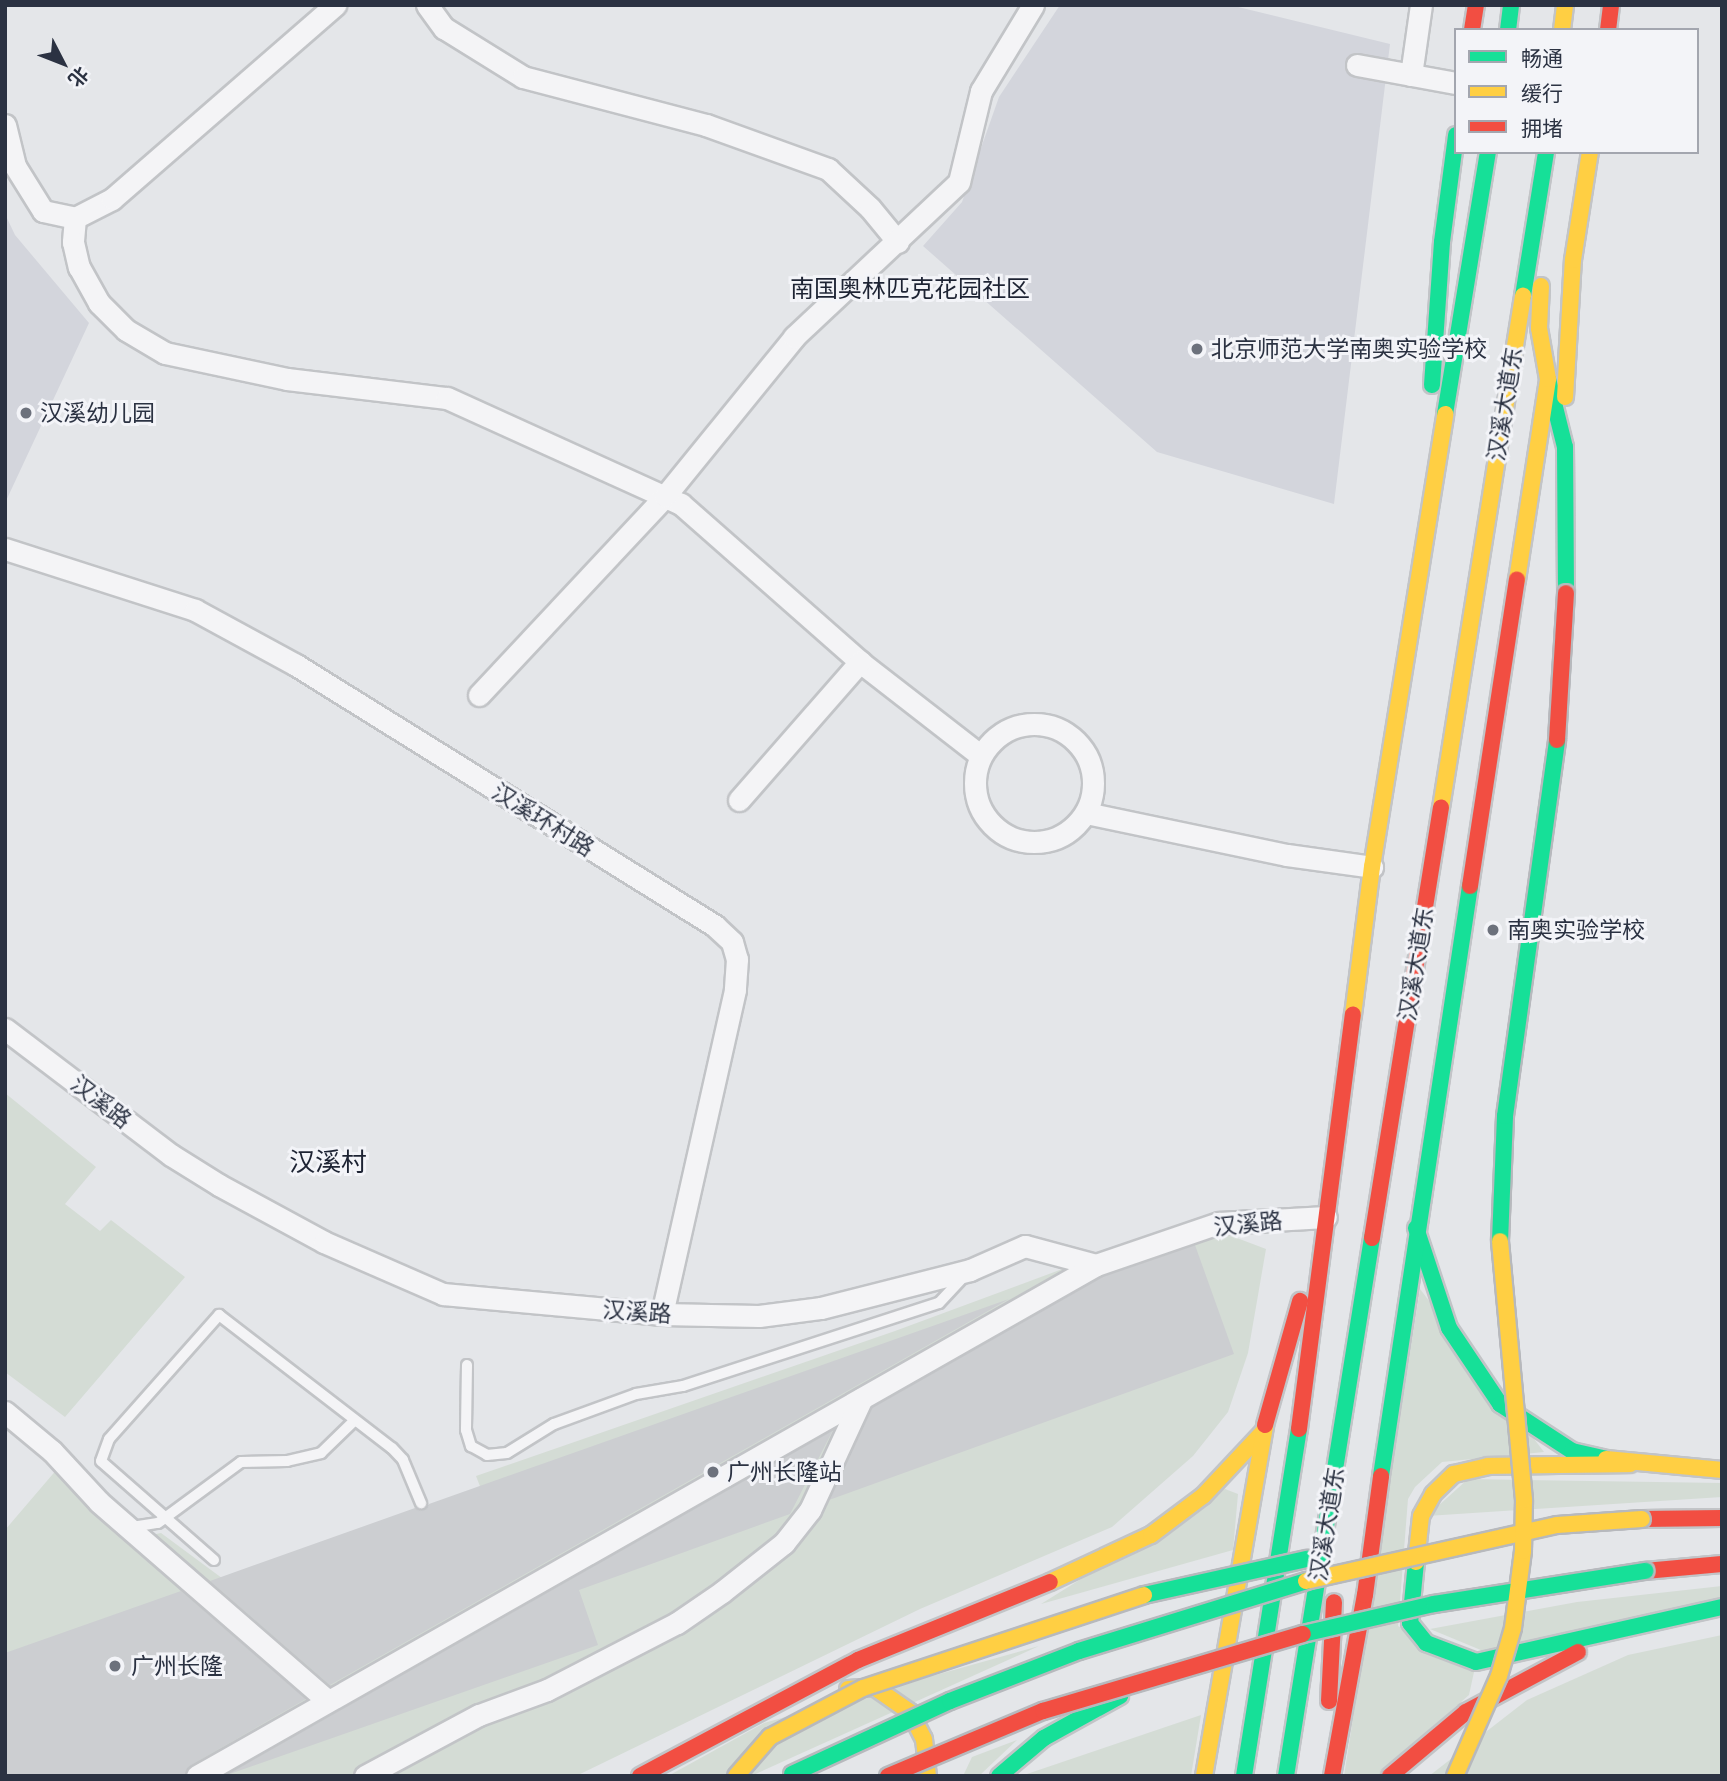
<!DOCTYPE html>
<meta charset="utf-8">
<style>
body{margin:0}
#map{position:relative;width:1727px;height:1781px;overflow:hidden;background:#e4e6e9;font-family:Quicksand,"Noto Sans SC",sans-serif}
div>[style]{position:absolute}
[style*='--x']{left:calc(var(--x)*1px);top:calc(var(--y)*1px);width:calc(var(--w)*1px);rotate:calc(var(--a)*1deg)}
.built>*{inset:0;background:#d3d5dc}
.green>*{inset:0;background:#d4dcd5}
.building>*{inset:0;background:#ccced1}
.roads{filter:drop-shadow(2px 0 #c2c4c7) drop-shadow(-2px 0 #c2c4c7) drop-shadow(0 2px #c2c4c7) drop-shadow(0 -2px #c2c4c7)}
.lane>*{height:10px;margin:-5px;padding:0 5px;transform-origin:5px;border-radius:5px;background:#f4f4f6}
.street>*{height:21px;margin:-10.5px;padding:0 10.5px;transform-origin:10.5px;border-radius:10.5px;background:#f4f4f6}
.street>.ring{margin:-10.5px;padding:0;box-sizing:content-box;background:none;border:21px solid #f4f4f6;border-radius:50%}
.fast>*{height:16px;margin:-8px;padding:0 8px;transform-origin:8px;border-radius:8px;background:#16e098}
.slow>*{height:16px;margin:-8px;padding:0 8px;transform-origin:8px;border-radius:8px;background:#ffcf43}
.jam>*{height:16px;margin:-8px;padding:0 8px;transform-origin:8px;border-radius:8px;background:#f24e42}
.bridges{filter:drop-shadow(2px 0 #b7b9bd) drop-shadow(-2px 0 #b7b9bd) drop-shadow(0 2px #b7b9bd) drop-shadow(0 -2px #b7b9bd)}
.fast-bridge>*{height:16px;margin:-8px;padding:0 8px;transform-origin:8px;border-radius:8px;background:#16e098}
.slow-bridge>*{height:16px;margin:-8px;padding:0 8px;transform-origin:8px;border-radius:8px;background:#ffcf43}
.jam-bridge>*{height:16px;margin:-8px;padding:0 8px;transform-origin:8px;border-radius:8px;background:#f24e42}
.dots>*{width:19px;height:19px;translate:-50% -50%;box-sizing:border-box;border:4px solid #f3f4f8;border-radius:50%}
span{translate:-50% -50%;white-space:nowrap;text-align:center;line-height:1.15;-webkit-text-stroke:6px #f3f4f8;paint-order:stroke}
.poi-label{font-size:23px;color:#2b3242}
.left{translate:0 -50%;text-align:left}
.street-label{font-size:23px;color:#2b3242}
.neighbourhood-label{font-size:24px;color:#1d2333}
.quarter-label{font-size:26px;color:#1d2333}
.frame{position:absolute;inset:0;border:7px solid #2b3242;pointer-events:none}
.legend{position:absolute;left:1454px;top:28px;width:245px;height:126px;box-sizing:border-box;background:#f3f4f8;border:2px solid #a3a6af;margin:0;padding:9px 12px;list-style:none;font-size:21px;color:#2b3242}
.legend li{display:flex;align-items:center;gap:14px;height:35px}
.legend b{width:35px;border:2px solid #a3a6af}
.north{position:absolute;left:28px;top:28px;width:70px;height:70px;-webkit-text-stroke:5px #f3f4f8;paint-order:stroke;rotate:132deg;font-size:19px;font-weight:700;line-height:28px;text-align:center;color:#2b3242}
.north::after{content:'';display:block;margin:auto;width:24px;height:32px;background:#2b3242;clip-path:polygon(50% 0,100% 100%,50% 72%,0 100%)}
</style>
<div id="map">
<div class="built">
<div style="clip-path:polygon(1060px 5px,1230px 5px,1390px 44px,1334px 504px,1157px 452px,923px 246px,962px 202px,999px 97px)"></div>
<div style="clip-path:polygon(5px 214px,15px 235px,89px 323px,5px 503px)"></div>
</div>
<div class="green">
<div style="clip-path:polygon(5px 1093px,96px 1167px,65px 1204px,100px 1231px,111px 1220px,185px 1277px,65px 1417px,5px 1372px)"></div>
<div style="clip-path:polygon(1192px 1221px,1266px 1249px,1248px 1353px,1228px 1412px,1193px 1456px,1112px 1527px,920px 1609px,576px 1776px,5px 1776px,5px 1530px,58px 1468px,136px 1538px,161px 1533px,288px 1627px,503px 1546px,476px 1476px,895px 1331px)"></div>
<div style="clip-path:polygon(1420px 1289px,1544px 1452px,1442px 1462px,1415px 1487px,1408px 1499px,1398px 1626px,1474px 1672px,1469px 1695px,1377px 1776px,1344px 1776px)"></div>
<div style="clip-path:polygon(1468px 1479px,1722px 1483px,1722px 1497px,1427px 1516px)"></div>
<div style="clip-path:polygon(1225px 1489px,1238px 1494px,1233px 1550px,1041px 1604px)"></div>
<div style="clip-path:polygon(1722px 1586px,1722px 1598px,1488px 1653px,1430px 1629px,1577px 1602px)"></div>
<div style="clip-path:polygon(1722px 1635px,1722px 1776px,1429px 1776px,1527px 1700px,1628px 1655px)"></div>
<div style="clip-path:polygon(1039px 1646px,751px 1776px,668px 1776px,764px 1723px)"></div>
<div style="clip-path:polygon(1201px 1715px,1191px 1776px,1021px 1776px)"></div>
<div style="clip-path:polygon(1017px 1740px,979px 1776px,963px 1776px,972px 1757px)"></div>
</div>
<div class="building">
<div style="clip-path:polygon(1195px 1245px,1234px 1354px,829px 1500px,872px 1407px,1101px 1277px)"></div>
<div style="clip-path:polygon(1009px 1299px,330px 1685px,210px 1581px,415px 1508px,423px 1510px,429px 1504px)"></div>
<div style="clip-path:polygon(833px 1430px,790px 1514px,579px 1590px,598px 1645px,224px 1776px)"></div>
<div style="clip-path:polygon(181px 1591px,306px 1699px,191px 1765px,184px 1776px,5px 1776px,5px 1653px)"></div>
</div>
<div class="roads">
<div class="lane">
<div style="--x:467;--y:1365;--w:65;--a:90.9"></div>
<div style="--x:466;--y:1430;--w:17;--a:73"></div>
<div style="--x:471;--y:1446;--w:18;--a:29"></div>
<div style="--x:487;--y:1455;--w:20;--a:-6"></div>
<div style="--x:507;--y:1453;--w:55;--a:-31.7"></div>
<div style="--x:554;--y:1424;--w:87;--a:-20.1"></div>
<div style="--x:636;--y:1394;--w:48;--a:-9.7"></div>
<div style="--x:683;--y:1386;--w:269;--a:-18"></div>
<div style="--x:939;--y:1303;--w:40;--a:-47"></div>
<div style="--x:132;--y:1527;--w:26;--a:-9"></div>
<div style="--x:158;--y:1523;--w:103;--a:-36.3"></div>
<div style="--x:241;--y:1462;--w:46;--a:-1.2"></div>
<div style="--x:287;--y:1461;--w:35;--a:-13"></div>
<div style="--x:321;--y:1453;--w:45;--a:-44.1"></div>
<div style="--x:214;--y:1560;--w:150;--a:-138.8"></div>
<div style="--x:101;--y:1461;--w:23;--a:-70"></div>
<div style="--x:109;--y:1439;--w:166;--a:-48.4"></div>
<div style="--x:219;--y:1315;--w:218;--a:37.6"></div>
<div style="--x:392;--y:1448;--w:16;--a:47"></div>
<div style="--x:403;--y:1460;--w:47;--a:67.3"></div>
</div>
<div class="street">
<div style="--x:427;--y:5;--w:29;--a:54"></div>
<div style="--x:444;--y:28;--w:93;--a:31.8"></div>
<div style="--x:523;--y:77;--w:189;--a:14.7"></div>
<div style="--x:706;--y:125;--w:130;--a:19.8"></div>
<div style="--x:828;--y:169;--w:57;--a:42.9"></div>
<div style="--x:870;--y:208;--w:44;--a:50.5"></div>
<div style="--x:1357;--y:65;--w:101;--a:10.3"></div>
<div style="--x:1411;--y:75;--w:71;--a:-81.9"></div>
<div style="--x:5;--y:125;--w:42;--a:76.3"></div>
<div style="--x:15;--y:166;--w:53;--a:58.1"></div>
<div style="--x:43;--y:211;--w:33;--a:12"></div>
<div style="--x:75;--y:218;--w:42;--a:-27.2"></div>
<div style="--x:112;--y:199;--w:296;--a:-41"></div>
<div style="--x:75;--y:218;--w:24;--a:95"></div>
<div style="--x:73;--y:242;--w:26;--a:77"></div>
<div style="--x:79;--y:267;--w:41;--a:60.9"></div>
<div style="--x:99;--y:303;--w:38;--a:45"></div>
<div style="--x:126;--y:330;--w:45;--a:30.5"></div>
<div style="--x:165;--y:353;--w:125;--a:12"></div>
<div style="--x:287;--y:379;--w:161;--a:6.8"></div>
<div style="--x:447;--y:398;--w:257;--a:24.4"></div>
<div style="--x:681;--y:504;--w:239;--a:41.4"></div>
<div style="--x:860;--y:662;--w:152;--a:37.8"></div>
<div style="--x:5;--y:549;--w:200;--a:17.8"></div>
<div style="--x:195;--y:610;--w:115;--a:28.6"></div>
<div style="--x:296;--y:665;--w:494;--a:31.9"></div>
<div style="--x:715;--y:926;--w:23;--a:43"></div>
<div style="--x:732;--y:942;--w:18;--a:74"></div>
<div style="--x:737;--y:959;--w:31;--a:94"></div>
<div style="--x:735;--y:990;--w:332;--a:102.7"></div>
<div style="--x:479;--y:695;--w:272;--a:-46.9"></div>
<div style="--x:665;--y:496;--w:205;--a:-50.9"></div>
<div style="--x:794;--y:337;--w:226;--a:-43.2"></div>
<div style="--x:959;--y:182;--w:94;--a:-76.4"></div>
<div style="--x:981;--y:91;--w:100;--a:-58.8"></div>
<div class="ring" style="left:975px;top:724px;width:97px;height:97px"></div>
<div style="--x:739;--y:800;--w:184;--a:-48.8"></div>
<div style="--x:1086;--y:813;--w:205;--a:11.8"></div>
<div style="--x:1287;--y:855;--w:86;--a:8"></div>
<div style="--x:5;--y:1029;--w:208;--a:37.2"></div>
<div style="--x:171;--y:1155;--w:57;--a:32"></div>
<div style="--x:219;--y:1185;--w:119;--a:28.5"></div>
<div style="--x:324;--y:1242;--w:130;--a:23.6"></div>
<div style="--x:443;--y:1294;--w:220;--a:5.2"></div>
<div style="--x:662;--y:1314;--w:97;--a:1.2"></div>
<div style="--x:759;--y:1316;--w:63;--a:-7.4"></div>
<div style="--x:821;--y:1308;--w:154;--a:-14.3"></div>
<div style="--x:970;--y:1270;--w:60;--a:-23.6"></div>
<div style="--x:1025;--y:1246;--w:73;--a:15"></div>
<div style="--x:1096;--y:1265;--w:130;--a:-18.9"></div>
<div style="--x:1219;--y:1223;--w:107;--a:-3.2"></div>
<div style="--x:5;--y:1412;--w:61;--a:39.7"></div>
<div style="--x:52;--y:1451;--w:69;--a:47.3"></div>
<div style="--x:99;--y:1502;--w:303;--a:41"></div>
<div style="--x:197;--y:1776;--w:1034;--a:-29.61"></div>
<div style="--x:365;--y:1776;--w:129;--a:-28.2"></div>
<div style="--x:479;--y:1715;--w:72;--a:-20.2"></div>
<div style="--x:547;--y:1690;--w:146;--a:-27.3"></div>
<div style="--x:677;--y:1623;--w:55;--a:-34.6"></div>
<div style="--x:722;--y:1592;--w:79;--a:-38.3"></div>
<div style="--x:784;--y:1543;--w:42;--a:-51.8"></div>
<div style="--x:810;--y:1510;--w:123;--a:-65.1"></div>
</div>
<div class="fast">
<div style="--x:1508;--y:30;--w:25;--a:-83"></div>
<div style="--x:1523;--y:296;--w:146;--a:-80.9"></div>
<div style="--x:1548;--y:379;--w:70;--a:76"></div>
<div style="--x:1565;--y:447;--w:146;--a:89.6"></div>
<div style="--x:1432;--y:385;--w:143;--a:-86"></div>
<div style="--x:1442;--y:242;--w:108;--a:-82.5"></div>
<div style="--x:1445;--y:414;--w:266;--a:-80.7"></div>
<div style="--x:1416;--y:1228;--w:105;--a:71.7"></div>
<div style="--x:1449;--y:1328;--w:92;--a:56.1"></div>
<div style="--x:1500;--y:1404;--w:86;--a:33.1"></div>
<div style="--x:1572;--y:1451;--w:35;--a:13"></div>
<div style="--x:1381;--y:1476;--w:597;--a:-81.42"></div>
<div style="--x:1416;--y:1562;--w:61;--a:95.6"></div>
<div style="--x:1410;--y:1623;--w:26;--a:51"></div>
<div style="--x:1426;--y:1643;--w:53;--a:20.8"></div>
<div style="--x:1476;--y:1662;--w:252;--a:-12.6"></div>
<div style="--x:999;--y:1776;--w:59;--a:-40.2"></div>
<div style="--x:1044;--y:1738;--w:87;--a:-28.9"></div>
<div style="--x:1244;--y:1776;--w:351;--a:-81"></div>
<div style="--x:1286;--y:1776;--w:545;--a:-80.92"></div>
</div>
<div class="slow">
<div style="--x:1562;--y:30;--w:25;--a:-83"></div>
<div style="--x:1565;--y:397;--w:137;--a:-86.7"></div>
<div style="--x:1573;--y:260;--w:109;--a:-81.1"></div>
<div style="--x:1517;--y:580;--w:203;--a:-81.2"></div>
<div style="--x:1548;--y:379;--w:52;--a:-100"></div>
<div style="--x:1539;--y:328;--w:42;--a:-87.3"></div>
<div style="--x:1441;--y:808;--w:519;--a:-80.9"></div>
<div style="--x:1353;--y:1015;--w:149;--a:-82.7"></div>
<div style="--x:1372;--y:867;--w:459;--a:-80.8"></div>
<div style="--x:1606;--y:1459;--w:117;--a:5.4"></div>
<div style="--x:1416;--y:1562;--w:46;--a:-83.8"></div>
<div style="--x:1421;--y:1516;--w:25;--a:-61"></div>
<div style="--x:1433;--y:1494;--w:29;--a:-44"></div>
<div style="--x:1454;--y:1474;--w:35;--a:-13"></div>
<div style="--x:1488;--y:1466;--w:142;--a:-0.8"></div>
<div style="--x:1050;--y:1582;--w:111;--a:-25"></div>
<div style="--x:1151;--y:1535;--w:65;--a:-36.9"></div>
<div style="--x:1203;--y:1496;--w:88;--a:-46.8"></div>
<div style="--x:848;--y:1689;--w:26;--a:-4"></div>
<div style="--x:874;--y:1687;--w:44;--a:34.8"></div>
<div style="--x:910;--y:1712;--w:30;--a:63"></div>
<div style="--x:924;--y:1739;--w:37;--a:84"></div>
<div style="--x:1204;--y:1776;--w:356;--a:-80.1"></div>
</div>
<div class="jam">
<div style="--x:1472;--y:30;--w:25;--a:-81"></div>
<div style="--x:1608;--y:30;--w:25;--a:-83"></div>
<div style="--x:1470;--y:886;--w:310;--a:-81.3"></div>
<div style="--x:1372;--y:1238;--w:436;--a:-80.9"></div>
<div style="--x:1265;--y:1425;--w:129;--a:-74.2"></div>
<div style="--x:1299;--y:1429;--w:418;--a:-82.6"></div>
<div style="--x:1642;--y:1519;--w:80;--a:-0.7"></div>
<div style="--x:1645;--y:1571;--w:77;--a:-5.2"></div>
<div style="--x:1329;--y:1701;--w:99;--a:-87.1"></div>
<div style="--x:640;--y:1776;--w:247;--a:-28"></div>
<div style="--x:858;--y:1660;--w:207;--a:-22.1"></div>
<div style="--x:1332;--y:1776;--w:184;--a:-79.7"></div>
<div style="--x:1365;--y:1595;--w:120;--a:-82.3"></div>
<div style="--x:1390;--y:1776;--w:99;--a:-40.1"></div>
<div style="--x:1466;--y:1712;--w:127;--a:-28.2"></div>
</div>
</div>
<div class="bridges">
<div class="fast-bridge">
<div style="--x:1500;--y:1241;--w:125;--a:-87.7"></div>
<div style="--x:1505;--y:1116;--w:380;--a:-82.1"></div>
<div style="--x:1144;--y:1595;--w:167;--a:-12.5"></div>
<div style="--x:1303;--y:1634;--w:134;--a:-12.9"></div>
<div style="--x:1434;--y:1604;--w:214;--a:-8.9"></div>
<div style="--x:792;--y:1774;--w:174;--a:-24.8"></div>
<div style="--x:950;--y:1701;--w:138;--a:-21.2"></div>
<div style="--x:1079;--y:1651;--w:238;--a:-17.1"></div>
</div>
<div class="slow-bridge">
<div style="--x:1306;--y:1581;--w:257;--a:-12.6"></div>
<div style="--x:1557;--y:1525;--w:85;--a:-4"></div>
<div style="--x:736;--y:1776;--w:52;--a:-48.9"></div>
<div style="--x:770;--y:1737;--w:105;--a:-27.8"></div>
<div style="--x:863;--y:1688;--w:296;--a:-18.3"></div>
<div style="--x:1455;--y:1776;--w:109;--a:-66.3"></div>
<div style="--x:1499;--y:1676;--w:50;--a:-73.7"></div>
<div style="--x:1513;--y:1628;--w:78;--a:-82.6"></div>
<div style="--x:1523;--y:1551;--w:51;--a:-88.9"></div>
<div style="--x:1524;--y:1500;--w:260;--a:-95.3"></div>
</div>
<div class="jam-bridge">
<div style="--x:1557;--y:740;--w:147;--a:-86.5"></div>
<div style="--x:888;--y:1776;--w:168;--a:-22.8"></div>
<div style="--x:1043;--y:1711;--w:271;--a:-16.5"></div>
</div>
</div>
<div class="dots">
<div style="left:1197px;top:349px;background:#6c717c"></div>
<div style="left:26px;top:413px;background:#6c717c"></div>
<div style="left:1493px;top:930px;background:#6c717c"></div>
<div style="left:713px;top:1472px;background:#6c717c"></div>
<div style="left:115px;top:1666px;background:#6c717c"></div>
</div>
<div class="poi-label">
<span class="left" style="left:1211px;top:349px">北京师范大学南奥实验学校</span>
<span class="left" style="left:40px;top:413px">汉溪幼儿园</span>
<span class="left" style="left:1507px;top:930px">南奥实验学校</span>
<span class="left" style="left:727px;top:1472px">广州长隆站</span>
<span class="left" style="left:131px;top:1666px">广州长隆</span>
</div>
<div class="street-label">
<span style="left:1505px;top:404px;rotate:-81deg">汉溪大道东</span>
<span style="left:543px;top:820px;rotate:32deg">汉溪环村路</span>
<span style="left:1416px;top:964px;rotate:-81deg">汉溪大道东</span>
<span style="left:101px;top:1102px;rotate:38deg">汉溪路</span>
<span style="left:1248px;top:1224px;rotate:-6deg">汉溪路</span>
<span style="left:637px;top:1312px;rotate:4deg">汉溪路</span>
<span style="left:1327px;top:1524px;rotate:-81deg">汉溪大道东</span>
</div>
<div class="neighbourhood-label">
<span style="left:910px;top:289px">南国奥林匹克花园社区</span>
</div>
<div class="quarter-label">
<span style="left:328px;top:1162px">汉溪村</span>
</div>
<div class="frame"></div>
<ul class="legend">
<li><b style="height:9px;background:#16e098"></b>畅通</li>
<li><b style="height:9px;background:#ffcf43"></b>缓行</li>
<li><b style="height:9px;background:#f24e42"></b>拥堵</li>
</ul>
<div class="north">北</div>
</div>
